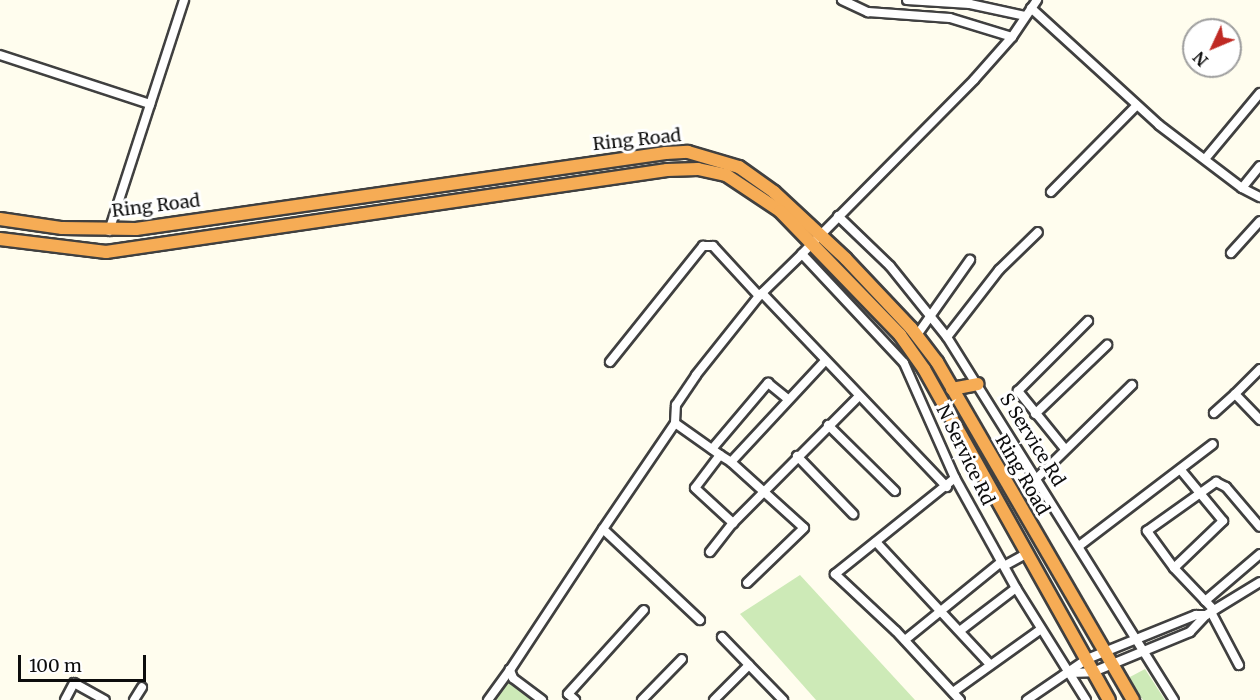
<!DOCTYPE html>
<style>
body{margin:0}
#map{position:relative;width:1260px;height:700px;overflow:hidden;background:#fffdee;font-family:Merriweather,serif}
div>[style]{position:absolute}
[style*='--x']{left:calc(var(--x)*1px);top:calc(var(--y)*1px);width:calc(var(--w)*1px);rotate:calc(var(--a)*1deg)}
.green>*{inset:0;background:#cdeab7}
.roads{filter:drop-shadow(2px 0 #404040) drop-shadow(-2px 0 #404040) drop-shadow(0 2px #404040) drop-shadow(0 -2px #404040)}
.minor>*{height:8px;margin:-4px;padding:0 4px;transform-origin:4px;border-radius:4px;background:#fff}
.highway>*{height:12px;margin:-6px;padding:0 6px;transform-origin:6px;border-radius:6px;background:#f6ac55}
span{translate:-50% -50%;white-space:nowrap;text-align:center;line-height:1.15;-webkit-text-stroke:6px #fff;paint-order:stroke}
.street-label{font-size:18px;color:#0d0d0d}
.north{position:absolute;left:1182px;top:18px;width:60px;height:60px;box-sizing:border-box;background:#fff;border:2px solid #9e9e9e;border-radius:50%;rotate:226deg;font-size:16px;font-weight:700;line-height:24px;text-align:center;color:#0d0d0d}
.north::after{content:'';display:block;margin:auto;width:21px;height:27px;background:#bf2a24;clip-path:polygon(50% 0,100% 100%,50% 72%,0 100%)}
.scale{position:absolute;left:18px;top:655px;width:128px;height:27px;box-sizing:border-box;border:3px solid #0d0d0d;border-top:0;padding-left:8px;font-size:18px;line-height:21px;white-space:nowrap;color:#0d0d0d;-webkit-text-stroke:4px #fff;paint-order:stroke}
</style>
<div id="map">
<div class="green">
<div style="clip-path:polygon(800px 575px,915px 700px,816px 700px,740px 614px)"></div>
<div style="clip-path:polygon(1145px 669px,1165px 700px,1143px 700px,1128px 678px)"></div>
<div style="clip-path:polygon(508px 677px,537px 700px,493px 700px)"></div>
</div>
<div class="roads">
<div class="minor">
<div style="--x:842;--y:0;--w:29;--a:25"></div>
<div style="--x:868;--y:12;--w:82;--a:4.2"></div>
<div style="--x:950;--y:18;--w:65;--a:17"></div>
<div style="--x:907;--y:0;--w:63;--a:3.6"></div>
<div style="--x:970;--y:4;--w:56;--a:12.3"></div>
<div style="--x:1037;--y:0;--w:45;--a:124"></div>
<div style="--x:1012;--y:37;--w:57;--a:131.5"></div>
<div style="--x:974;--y:80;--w:245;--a:134.7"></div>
<div style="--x:802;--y:254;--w:149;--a:46.9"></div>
<div style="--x:904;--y:363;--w:126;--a:66.1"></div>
<div style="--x:955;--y:478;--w:126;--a:61"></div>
<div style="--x:1016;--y:588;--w:132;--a:58"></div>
<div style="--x:1031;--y:8;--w:173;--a:42.4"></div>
<div style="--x:1159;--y:125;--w:104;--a:37.2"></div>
<div style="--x:1242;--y:188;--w:20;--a:27"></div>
<div style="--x:0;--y:55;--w:158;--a:18.1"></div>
<div style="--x:1205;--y:159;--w:86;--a:-50.2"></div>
<div style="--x:1242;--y:188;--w:28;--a:-51"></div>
<div style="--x:1051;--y:192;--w:122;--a:-45.3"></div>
<div style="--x:838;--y:216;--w:72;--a:43.9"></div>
<div style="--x:890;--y:266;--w:91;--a:51.2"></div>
<div style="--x:947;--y:337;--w:428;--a:58"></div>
<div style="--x:109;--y:231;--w:243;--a:-72"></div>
<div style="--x:1231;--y:253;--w:43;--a:-47.8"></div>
<div style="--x:762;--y:293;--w:268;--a:46.4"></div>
<div style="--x:917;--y:335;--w:92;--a:-54.8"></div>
<div style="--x:947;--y:337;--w:85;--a:-52.2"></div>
<div style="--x:999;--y:270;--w:54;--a:-44.3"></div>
<div style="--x:610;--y:362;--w:149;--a:-51.3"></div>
<div style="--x:703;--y:246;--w:10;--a:0"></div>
<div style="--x:713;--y:246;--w:68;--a:47.4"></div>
<div style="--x:1235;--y:394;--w:35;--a:-45"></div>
<div style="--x:1214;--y:413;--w:28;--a:-42"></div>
<div style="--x:1235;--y:394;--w:36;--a:46"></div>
<div style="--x:1035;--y:414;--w:100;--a:-43.8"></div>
<div style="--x:675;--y:423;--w:55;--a:35.4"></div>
<div style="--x:720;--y:455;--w:41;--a:127.1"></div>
<div style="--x:695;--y:488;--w:52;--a:42.6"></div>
<div style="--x:733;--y:523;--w:179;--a:-45.2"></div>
<div style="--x:828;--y:425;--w:94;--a:44.6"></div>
<div style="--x:712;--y:449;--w:87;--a:-49.7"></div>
<div style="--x:768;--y:383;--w:26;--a:39"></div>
<div style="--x:1065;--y:449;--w:75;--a:-129"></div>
<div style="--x:1018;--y:391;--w:99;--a:-45"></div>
<div style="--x:720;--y:455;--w:13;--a:32"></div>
<div style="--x:731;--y:462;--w:138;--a:-47.1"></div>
<div style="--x:797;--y:456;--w:81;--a:46"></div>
<div style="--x:731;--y:462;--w:98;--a:42.1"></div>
<div style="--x:804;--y:528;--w:79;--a:136"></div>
<div style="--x:955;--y:478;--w:154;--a:141.3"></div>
<div style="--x:835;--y:574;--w:83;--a:43.1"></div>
<div style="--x:896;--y:631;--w:94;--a:47.2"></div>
<div style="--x:1037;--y:478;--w:133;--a:-44.4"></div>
<div style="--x:603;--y:529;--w:128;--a:-55.8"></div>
<div style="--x:675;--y:423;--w:18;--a:-87"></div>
<div style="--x:676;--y:405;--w:36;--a:-56"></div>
<div style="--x:696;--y:375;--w:101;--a:-51.4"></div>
<div style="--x:759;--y:296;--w:60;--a:-44.3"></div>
<div style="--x:876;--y:542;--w:166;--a:47"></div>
<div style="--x:1079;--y:546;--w:168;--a:-37.3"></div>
<div style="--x:710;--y:552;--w:37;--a:-52"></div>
<div style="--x:1004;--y:566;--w:25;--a:-29"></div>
<div style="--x:1174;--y:568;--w:68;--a:-43.8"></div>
<div style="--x:1223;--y:521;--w:67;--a:-129.6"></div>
<div style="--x:1205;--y:601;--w:72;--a:-40.5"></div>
<div style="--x:1214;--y:610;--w:58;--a:-133.6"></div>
<div style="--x:1174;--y:568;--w:46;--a:-126.1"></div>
<div style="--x:1147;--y:531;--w:85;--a:-35.4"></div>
<div style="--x:1216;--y:482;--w:11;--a:27"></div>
<div style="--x:1226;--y:487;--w:52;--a:49.6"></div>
<div style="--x:1211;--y:612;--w:60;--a:62.2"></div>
<div style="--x:961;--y:630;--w:69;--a:-37.4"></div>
<div style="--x:722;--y:637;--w:39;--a:46"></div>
<div style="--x:905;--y:640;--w:124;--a:-39.1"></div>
<div style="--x:1070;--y:673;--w:23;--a:-2"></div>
<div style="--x:1093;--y:672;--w:105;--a:-22.4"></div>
<div style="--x:1190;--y:632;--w:23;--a:-47"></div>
<div style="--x:1206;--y:615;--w:63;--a:-31.4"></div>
<div style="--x:953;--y:692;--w:108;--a:-35.6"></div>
<div style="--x:65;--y:700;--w:19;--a:-62"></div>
<div style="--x:74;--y:683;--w:35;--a:29"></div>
<div style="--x:134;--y:700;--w:15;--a:-58"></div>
<div style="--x:488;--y:700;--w:37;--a:-54"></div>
<div style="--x:542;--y:700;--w:36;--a:-143"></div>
<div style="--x:513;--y:678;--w:9;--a:-111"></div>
<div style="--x:510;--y:670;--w:169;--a:-56.6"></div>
<div style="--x:603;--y:529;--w:133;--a:43.2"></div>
<div style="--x:575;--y:700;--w:9;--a:-139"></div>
<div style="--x:568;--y:694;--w:113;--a:-47.9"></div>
<div style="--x:642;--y:700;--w:57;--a:-45.7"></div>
<div style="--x:714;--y:700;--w:49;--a:-45"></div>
<div style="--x:749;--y:665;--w:49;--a:45.8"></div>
<div style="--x:1027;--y:700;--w:73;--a:-34.3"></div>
<div style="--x:1087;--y:659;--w:118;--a:-22"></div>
<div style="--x:1196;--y:615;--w:10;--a:0"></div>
</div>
<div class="highway">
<div style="--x:0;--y:219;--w:63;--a:8.3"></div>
<div style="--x:62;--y:228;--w:74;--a:0.8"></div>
<div style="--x:136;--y:229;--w:535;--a:-8.16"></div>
<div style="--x:666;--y:153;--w:22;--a:-3"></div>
<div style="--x:688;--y:152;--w:53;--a:16.4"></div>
<div style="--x:739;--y:167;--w:43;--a:35.5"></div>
<div style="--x:774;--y:192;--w:98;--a:42.9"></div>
<div style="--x:846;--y:259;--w:95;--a:46.7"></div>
<div style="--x:911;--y:328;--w:43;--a:52.6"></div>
<div style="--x:937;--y:362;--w:391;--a:59.9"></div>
<div style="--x:0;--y:239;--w:107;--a:7"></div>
<div style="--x:106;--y:252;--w:567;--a:-8.32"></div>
<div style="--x:667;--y:170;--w:31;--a:-2"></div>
<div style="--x:698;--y:169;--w:29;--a:12"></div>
<div style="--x:726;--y:175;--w:65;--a:33.7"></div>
<div style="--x:780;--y:211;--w:173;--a:45.9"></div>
<div style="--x:900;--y:335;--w:42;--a:54.8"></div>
<div style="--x:924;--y:369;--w:379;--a:60.8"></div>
<div style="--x:952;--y:389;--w:26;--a:-11"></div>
</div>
</div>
<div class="street-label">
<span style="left:637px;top:140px;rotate:-6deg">Ring Road</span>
<span style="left:156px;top:206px;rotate:-7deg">Ring Road</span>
<span style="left:1032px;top:440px;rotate:58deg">S Service Rd</span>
<span style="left:965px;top:455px;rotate:64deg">N Service Rd</span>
<span style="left:1022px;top:475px;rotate:60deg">Ring Road</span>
</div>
<div class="north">N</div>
<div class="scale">100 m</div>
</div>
